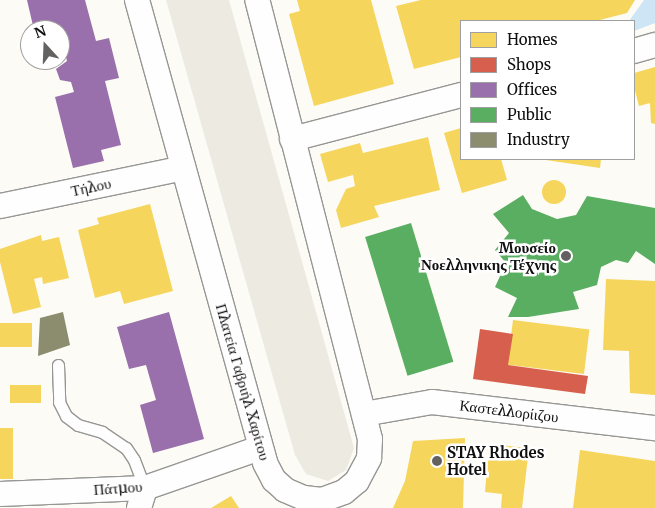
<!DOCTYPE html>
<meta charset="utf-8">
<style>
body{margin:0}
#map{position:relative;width:655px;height:508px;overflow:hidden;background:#fcfbf6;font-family:Merriweather,serif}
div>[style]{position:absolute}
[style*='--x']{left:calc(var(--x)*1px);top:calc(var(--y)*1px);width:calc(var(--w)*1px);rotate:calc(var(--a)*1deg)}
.plaza>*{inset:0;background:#eceae1}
.water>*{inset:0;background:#cde5f5}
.homes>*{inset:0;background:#f6d55c;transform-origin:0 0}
.round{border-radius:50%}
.shops>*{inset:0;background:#d6604d}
.offices>*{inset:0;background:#9970ab}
.public>*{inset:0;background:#5aae61;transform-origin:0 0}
.industry>*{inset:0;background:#8c8c6e}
.roads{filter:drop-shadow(1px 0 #969694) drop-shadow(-1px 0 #969694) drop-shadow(0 1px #969694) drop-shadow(0 -1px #969694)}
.service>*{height:11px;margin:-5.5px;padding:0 5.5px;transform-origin:5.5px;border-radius:5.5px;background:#fffefe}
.minor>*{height:24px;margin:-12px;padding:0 12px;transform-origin:12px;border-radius:12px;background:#fffefe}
.dots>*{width:14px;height:14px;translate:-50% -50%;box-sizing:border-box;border:2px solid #fff;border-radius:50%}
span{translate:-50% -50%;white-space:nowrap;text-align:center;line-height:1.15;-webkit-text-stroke:5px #fff;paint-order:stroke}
.street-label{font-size:15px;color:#101010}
.poi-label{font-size:15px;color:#101010;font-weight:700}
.right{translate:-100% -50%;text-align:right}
.left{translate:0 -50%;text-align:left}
.legend{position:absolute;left:460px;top:20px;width:175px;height:140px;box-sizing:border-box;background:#fff;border:1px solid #9f9f9f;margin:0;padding:6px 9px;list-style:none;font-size:15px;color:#101010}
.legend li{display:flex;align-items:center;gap:10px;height:25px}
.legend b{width:25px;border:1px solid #9f9f9f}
.north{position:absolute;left:20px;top:20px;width:50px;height:50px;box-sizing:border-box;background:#fff;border:1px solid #9f9f9f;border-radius:50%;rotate:340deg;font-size:14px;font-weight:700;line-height:20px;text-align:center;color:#101010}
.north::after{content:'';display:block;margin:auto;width:18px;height:22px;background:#636260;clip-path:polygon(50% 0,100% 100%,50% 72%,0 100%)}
</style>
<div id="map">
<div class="plaza">
<div style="clip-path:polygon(166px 0,229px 0,354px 448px,346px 470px,328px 481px,306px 474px,295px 455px)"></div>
</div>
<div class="water">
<div style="clip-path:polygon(644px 0,655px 0,655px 23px,634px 31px,634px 21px,629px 21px)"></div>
</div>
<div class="homes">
<div style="clip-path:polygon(297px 0,371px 0,394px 84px,314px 106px,289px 14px,300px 11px)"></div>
<div style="clip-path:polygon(421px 0,635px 0,627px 13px,596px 21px,461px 21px,461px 57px,414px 69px,396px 6px)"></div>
<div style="clip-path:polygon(655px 67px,655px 124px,651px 123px,650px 103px,639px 106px,634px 87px,634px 73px)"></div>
<div style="clip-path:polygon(461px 128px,461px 159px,501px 159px,507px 180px,462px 193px,444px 133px)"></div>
<div style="clip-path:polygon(428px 137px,440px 190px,374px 206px,379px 217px,341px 228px,336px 210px,346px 189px,355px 186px,353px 175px,328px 182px,320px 154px,360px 143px,363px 153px)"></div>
<div style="clip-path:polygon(539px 159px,601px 159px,600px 168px)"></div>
<div class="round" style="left:542px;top:180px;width:24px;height:24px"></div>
<div style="clip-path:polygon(150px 204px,173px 291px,124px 304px,120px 291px,95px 298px,78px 230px,99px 224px,97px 218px)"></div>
<div style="clip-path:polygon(41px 235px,42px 241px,59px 237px,69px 278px,43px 284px,42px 277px,34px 279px,41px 307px,13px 314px,0 262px,0 249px)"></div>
<div style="clip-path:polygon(606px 279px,655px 281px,655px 395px,630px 393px,629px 351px,603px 350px)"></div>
<div style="left:513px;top:320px;width:77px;height:45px;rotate:7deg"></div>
<div style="left:0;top:323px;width:32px;height:24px"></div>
<div style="left:10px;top:385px;width:31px;height:18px"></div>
<div style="left:0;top:428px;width:13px;height:51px"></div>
<div style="clip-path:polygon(465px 438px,463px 508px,393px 508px,405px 481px,413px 441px)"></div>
<div style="clip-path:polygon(489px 444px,529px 448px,522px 508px,501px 508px,502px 494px,485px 492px)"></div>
<div style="clip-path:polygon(580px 450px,655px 461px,655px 508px,573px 508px)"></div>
<div style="clip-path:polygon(231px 496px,239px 508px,211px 508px)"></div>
</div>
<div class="shops">
<div style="clip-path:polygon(480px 329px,513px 334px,508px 365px,588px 376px,585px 394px,473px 379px)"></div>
</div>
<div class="offices">
<div style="clip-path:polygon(27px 0,85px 0,96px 41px,109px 38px,119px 78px,105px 81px,121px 145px,101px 150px,104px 161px,73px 168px,55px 97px,74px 92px,71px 82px,60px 80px,56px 69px,67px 61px,64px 50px,60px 51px,60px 30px,34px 30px)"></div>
<div style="clip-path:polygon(169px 312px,204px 439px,153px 453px,140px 405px,156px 400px,146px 365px,129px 369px,117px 327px)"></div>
</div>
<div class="public">
<div style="clip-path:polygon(523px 195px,532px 209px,557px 219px,576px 215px,587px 196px,655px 208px,655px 264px,636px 251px,628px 263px,616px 260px,601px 267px,597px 285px,573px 292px,579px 309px,528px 317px,508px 317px,517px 298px,495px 287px,506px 263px,495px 250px,509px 233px,493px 214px)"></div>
<div style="left:411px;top:223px;width:145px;height:48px;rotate:73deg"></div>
</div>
<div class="industry">
<div style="clip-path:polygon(63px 312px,70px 345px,38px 356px,40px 318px)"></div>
</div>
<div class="roads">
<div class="service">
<div style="--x:58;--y:365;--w:37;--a:88"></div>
<div style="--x:59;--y:402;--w:16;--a:63"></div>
<div style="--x:66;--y:416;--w:15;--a:37"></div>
<div style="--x:78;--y:425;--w:25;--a:16"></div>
<div style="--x:102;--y:432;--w:29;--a:34"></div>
<div style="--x:126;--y:448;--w:14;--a:56"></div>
<div style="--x:134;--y:460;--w:30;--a:69"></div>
</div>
<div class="minor">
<div style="--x:137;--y:0;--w:480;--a:74.5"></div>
<div style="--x:265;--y:463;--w:19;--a:62"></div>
<div style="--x:274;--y:480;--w:15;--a:42"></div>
<div style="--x:285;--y:490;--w:21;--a:23"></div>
<div style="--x:304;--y:498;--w:18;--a:6"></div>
<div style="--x:322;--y:500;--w:23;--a:-20"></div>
<div style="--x:344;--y:492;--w:17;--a:-40"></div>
<div style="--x:357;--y:481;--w:26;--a:-62"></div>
<div style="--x:369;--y:458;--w:19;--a:-87"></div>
<div style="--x:370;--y:439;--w:453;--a:-104.4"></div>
<div style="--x:634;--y:51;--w:22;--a:-16"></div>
<div style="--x:292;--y:139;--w:175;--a:-14.6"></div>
<div style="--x:0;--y:206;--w:187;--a:-11.7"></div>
<div style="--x:364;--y:414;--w:69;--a:-10"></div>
<div style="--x:432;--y:402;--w:225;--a:6.7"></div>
<div style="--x:0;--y:494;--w:145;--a:-2.4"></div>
<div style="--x:145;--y:488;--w:122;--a:-19.2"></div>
<div style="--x:139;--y:508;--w:21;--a:-73"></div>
</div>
</div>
<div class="dots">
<div style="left:566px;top:256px;background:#636260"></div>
<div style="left:437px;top:461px;background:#636260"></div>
</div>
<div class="street-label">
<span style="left:91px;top:187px;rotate:-12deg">Τήλου</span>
<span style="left:243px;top:382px;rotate:74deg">Πλατεία Γαβριήλ Χαρίτου</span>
<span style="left:509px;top:411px;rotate:7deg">Καστελλορίιζου</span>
<span style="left:118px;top:488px;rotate:-4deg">Πάτμου</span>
</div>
<div class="poi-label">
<span class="right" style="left:556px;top:256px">Μουσείο<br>Νοελληνικης Τέχνης</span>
<span class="left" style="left:447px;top:461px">STAY Rhodes<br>Hotel</span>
</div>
<ul class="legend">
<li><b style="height:14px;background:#f6d55c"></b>Homes</li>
<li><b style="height:14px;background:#d6604d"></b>Shops</li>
<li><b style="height:14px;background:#9970ab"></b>Offices</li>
<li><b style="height:14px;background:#5aae61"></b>Public</li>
<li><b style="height:14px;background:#8c8c6e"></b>Industry</li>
</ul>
<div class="north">N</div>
</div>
